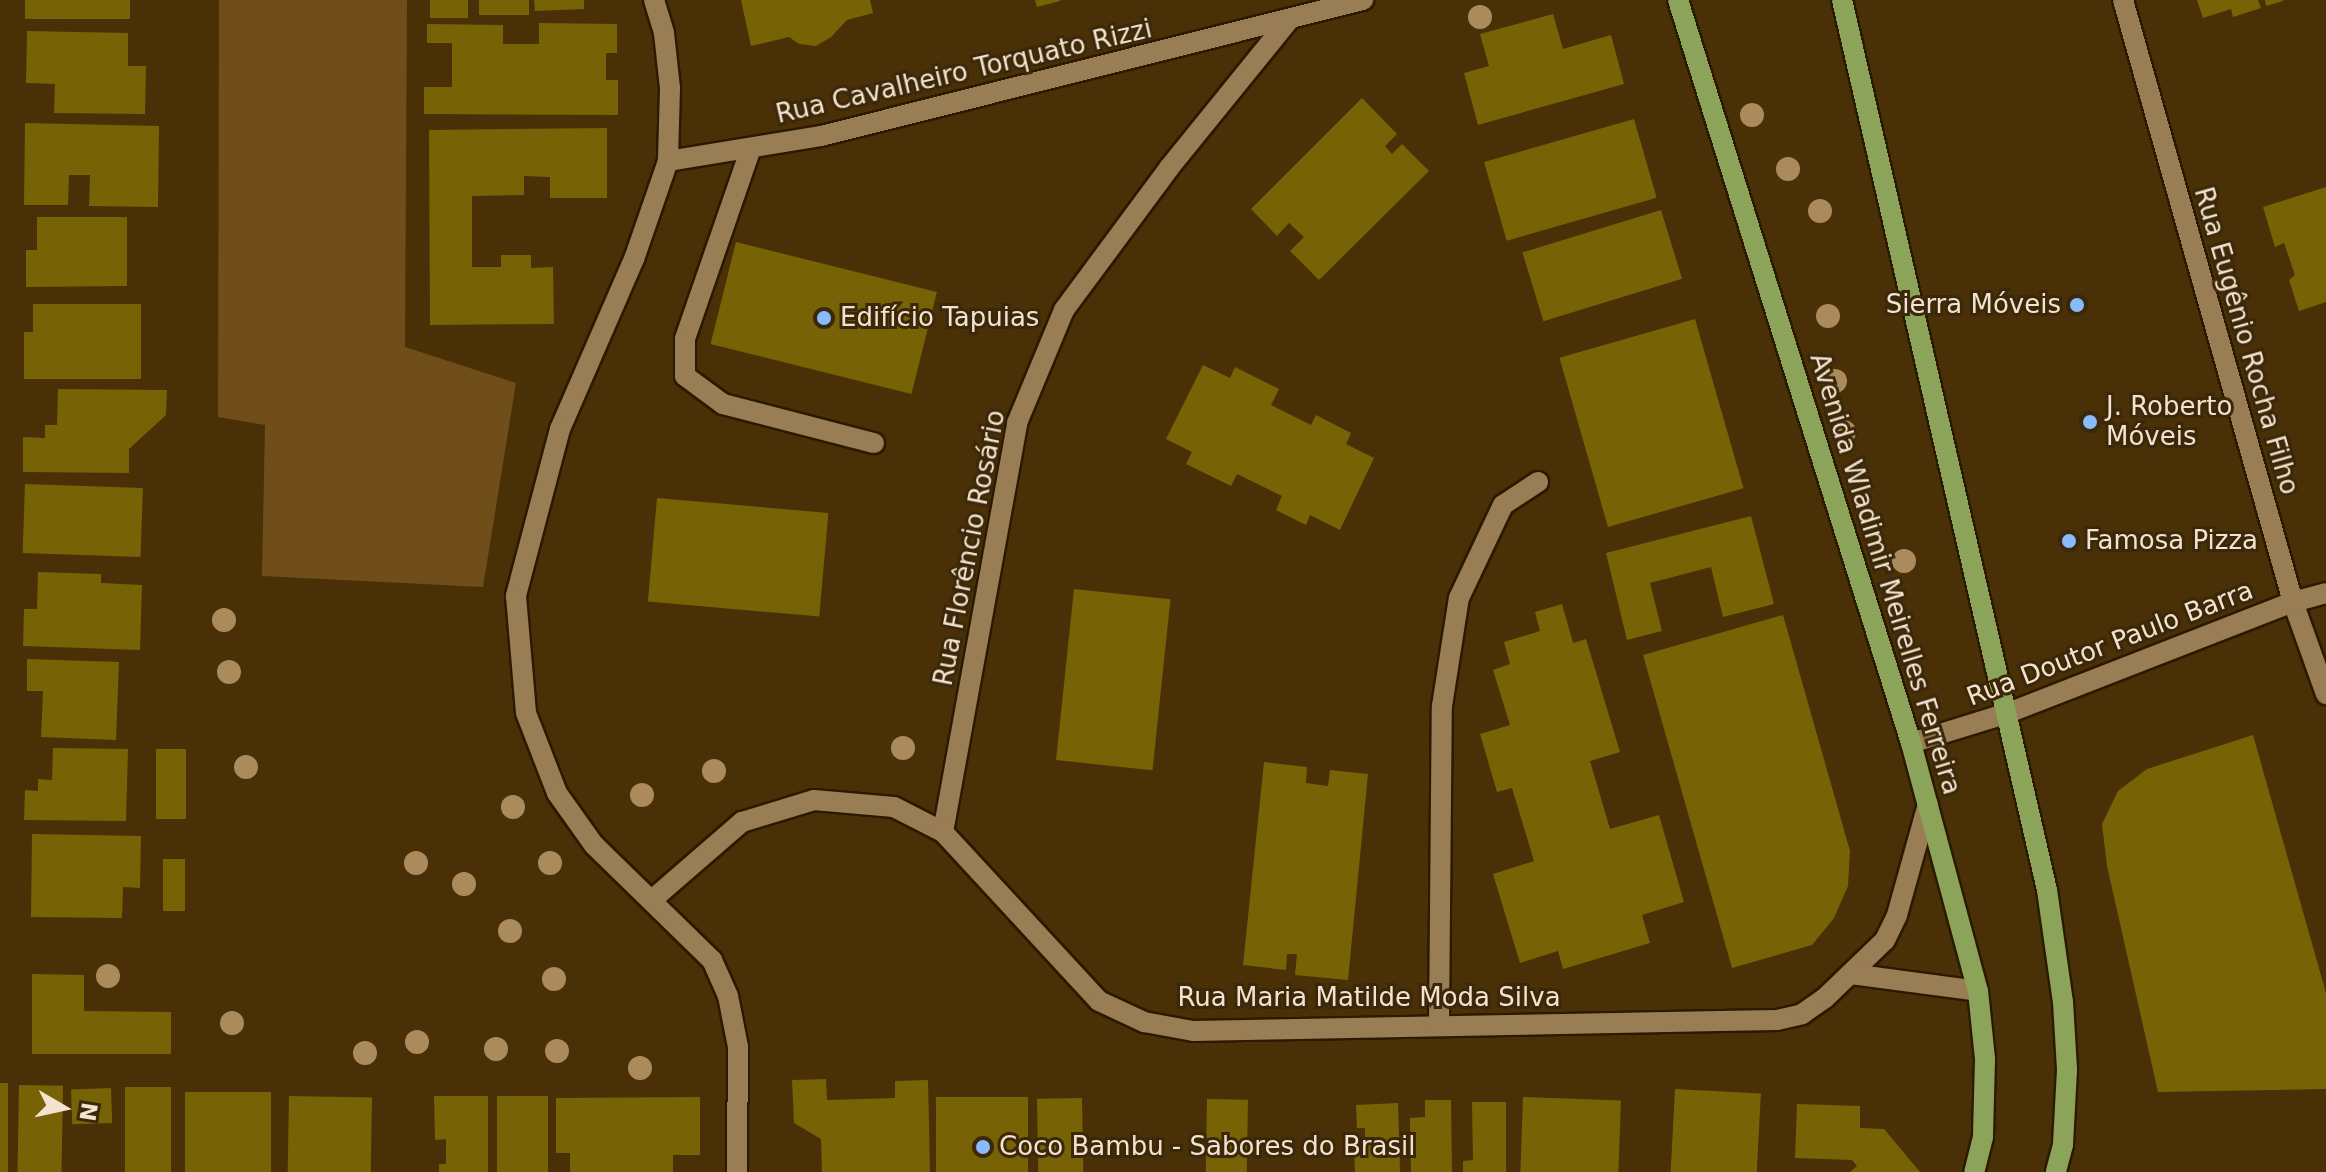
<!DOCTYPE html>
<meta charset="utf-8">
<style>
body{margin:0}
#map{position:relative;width:2326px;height:1172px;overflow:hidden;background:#493006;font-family:"DejaVu Sans",sans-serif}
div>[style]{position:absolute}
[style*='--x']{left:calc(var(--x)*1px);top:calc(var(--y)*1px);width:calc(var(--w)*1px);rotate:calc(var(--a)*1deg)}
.green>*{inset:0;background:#704e1a}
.building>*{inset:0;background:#776306;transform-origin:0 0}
.roads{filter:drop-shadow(2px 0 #2b1900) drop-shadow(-2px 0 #2b1900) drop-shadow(0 2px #2b1900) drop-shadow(0 -2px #2b1900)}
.minor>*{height:20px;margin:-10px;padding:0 10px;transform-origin:10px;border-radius:10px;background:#997d55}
.major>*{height:20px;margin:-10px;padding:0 10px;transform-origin:10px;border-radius:10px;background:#8ba459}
.trees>*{width:24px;height:24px;margin:-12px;border-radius:50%;background:#ab8b5b}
.dots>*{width:22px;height:22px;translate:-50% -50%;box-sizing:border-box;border:4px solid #3b2709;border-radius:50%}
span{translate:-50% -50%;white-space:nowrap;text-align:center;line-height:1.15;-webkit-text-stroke:6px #3b2709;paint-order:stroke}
.street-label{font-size:26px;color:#f3e3ce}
.poi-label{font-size:26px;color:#f3e3ce}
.right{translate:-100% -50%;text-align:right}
.left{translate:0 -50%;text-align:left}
.north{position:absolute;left:24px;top:1068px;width:80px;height:80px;-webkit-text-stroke:6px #3b2709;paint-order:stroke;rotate:99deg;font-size:22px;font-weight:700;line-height:32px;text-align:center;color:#f3e3ce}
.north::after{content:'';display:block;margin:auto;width:28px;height:36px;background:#f3e3ce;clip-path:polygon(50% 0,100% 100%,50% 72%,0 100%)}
</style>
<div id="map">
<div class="green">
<div style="clip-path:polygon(219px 0,407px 0,405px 347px,516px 383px,483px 587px,262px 576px,265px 425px,218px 417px)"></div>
</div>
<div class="building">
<div style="left:25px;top:0;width:105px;height:19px"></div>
<div style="left:430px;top:0;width:38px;height:18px"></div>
<div style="left:479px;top:0;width:50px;height:15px"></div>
<div style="clip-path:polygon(534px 0,584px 0,584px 9px,535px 11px)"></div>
<div style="clip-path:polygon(741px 0,870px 0,873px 13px,847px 20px,831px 37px,816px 46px,799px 44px,789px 37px,751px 46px)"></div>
<div style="clip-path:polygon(1035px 0,1060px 0,1060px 1px,1037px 7px)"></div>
<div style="clip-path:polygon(2197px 0,2258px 0,2261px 8px,2233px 17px,2231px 9px,2203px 18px)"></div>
<div style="clip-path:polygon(2265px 0,2283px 0,2283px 1px,2266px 6px)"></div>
<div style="clip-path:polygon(1553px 14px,1563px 49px,1611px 35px,1624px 84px,1478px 125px,1464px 73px,1489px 66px,1480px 34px)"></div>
<div style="clip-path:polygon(539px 23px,617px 24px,617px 53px,606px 53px,606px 80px,618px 80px,618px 115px,424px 114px,424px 87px,452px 87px,452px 43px,427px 43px,427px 24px,503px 25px,503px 44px,539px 44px)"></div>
<div style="clip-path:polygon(27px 31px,128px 33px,128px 66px,146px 66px,145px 114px,54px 113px,55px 84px,26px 83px)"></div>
<div style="clip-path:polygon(1362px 98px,1397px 134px,1385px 146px,1392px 154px,1402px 144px,1429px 171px,1319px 280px,1290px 251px,1304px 237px,1289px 223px,1277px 236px,1251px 209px)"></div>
<div style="left:1634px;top:119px;width:82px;height:156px;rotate:74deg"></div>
<div style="clip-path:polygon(25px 123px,159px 126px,158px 207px,89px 206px,90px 175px,69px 175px,68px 205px,24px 205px)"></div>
<div style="clip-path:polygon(607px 128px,607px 198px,550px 198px,550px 177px,524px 176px,524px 195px,472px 196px,472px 267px,501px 267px,501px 255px,531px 255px,531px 268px,553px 267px,554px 324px,430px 325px,429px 130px)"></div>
<div style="clip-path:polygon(2326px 187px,2326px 302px,2299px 311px,2289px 280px,2295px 275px,2284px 243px,2275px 247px,2263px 207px)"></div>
<div style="left:1661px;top:210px;width:72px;height:145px;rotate:73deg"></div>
<div style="clip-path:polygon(37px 217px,127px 217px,127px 286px,26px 287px,26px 250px,37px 250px)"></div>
<div style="left:736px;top:242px;width:207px;height:105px;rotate:14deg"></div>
<div style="clip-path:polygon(33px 304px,141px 304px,141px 379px,24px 379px,24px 332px,33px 332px)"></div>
<div style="left:1695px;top:319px;width:176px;height:141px;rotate:74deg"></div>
<div style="clip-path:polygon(1203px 365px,1230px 378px,1235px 367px,1279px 389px,1271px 405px,1311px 425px,1316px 415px,1351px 433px,1346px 444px,1374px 458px,1340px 530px,1310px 515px,1306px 525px,1276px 510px,1282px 496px,1237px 474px,1231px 486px,1186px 464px,1192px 452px,1166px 439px)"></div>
<div style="clip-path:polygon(58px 389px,167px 390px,166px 415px,129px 449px,129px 473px,23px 472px,23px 437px,45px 438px,45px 425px,57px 425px)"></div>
<div style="left:25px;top:484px;width:118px;height:69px;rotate:2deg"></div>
<div style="left:657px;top:498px;width:172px;height:104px;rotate:5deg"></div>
<div style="clip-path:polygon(1751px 516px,1774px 604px,1723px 617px,1711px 567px,1650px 583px,1662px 631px,1627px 640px,1606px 553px)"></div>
<div style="clip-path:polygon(38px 572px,101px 574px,101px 583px,142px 585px,140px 650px,23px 646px,24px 609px,37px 609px)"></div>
<div style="left:1074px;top:589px;width:97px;height:172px;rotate:6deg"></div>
<div style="clip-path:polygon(1562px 604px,1573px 643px,1586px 639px,1620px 752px,1590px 761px,1610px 829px,1659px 815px,1684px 902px,1642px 915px,1650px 943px,1563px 969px,1558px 951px,1520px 963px,1493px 874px,1534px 861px,1512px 788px,1497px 792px,1480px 734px,1510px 725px,1493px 670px,1510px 664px,1504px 642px,1540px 631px,1535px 612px)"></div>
<div style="clip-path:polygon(1783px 615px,1850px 851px,1848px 886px,1834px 918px,1812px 945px,1732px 968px,1643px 655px)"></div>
<div style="clip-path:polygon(27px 659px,119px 662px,116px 740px,41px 737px,43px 691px,27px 691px)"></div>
<div style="clip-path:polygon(2253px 735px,2326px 993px,2326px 1089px,2158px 1092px,2107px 866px,2102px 824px,2118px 791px,2147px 769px)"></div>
<div style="clip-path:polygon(53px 748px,128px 749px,126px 821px,24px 820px,25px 790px,38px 791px,38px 779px,52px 780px)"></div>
<div style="left:156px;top:749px;width:30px;height:70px"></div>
<div style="clip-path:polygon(1264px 762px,1307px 767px,1306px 783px,1328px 786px,1330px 770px,1368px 774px,1348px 980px,1295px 975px,1297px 954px,1287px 954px,1286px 970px,1243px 965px)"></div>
<div style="clip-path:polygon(32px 834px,141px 836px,140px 888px,123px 887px,122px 918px,31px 917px)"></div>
<div style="left:163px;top:859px;width:22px;height:52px"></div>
<div style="clip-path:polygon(32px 974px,84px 975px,84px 1011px,171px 1012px,171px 1054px,32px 1054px)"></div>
<div style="clip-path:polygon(826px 1079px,827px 1100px,895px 1098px,895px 1081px,928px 1080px,930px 1172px,822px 1172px,821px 1139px,794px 1123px,792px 1080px)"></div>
<div style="left:0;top:1083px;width:8px;height:89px"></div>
<div style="left:19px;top:1085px;width:44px;height:87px;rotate:1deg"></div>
<div style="left:125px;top:1087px;width:46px;height:85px"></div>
<div style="left:111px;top:1088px;width:35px;height:40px;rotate:88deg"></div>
<div style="left:1675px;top:1089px;width:86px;height:83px;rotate:3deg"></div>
<div style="left:185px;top:1092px;width:86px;height:80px"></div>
<div style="left:289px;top:1096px;width:83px;height:76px;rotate:1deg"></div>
<div style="clip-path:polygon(434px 1096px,488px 1096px,488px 1172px,439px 1172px,439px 1164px,446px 1164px,446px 1139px,435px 1140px)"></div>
<div style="left:497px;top:1096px;width:51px;height:76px"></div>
<div style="clip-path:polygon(700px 1097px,700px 1155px,673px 1155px,673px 1172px,570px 1172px,570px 1153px,556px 1153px,556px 1098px)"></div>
<div style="left:936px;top:1097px;width:92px;height:75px"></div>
<div style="left:1523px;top:1097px;width:98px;height:75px;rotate:2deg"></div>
<div style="left:1082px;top:1098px;width:74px;height:45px;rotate:89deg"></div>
<div style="left:1207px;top:1099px;width:41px;height:73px;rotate:1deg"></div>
<div style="clip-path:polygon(1425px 1100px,1451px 1100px,1452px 1172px,1411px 1172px,1410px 1118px,1425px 1117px)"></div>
<div style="clip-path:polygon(1472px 1102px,1506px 1102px,1506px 1172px,1463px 1172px,1463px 1161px,1473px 1160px)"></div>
<div style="clip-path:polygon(1398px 1103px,1400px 1172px,1355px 1172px,1354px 1150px,1365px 1150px,1365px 1128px,1357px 1128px,1356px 1105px)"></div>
<div style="clip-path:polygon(1797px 1104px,1860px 1106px,1860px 1128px,1884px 1129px,1920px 1172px,1850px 1172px,1857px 1166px,1852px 1160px,1795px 1158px)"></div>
</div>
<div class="roads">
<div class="minor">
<div style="--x:654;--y:0;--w:34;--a:73"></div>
<div style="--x:664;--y:33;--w:55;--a:83.8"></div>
<div style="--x:670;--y:88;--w:73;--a:91.6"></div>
<div style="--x:668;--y:161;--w:104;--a:109.1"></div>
<div style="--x:634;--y:259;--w:185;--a:113.5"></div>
<div style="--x:560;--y:429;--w:173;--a:104.8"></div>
<div style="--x:516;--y:596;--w:117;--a:85.1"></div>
<div style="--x:526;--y:713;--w:86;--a:68.8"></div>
<div style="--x:557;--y:793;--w:64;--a:54.6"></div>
<div style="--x:594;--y:845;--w:165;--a:44.3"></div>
<div style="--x:712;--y:960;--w:39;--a:66"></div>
<div style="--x:728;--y:996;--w:52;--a:78.9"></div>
<div style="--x:738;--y:1047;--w:125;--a:90.5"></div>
<div style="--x:2123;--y:0;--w:626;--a:74.23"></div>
<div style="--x:2293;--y:602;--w:98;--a:70.3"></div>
<div style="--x:751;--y:148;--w:202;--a:109.1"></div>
<div style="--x:685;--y:339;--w:37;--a:90"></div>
<div style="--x:685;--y:376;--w:47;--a:36.4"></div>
<div style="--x:723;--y:404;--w:156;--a:14.5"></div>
<div style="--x:668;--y:161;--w:155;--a:-9.3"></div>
<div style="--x:821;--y:136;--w:559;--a:-14.09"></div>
<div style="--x:1911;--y:743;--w:102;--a:-17.2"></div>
<div style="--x:2008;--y:713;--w:306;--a:-21.3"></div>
<div style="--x:2293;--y:602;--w:34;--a:-15"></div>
<div style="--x:943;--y:832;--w:416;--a:-79.7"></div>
<div style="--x:1017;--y:423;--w:122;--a:-67.4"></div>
<div style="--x:1064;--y:310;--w:177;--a:-53.5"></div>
<div style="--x:1169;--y:168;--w:189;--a:-51"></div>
<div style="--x:653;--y:899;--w:118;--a:-40.9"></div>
<div style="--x:742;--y:822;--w:75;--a:-17"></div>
<div style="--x:814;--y:800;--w:80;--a:5"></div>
<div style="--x:894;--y:807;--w:55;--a:27"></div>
<div style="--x:943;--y:832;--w:230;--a:47.3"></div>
<div style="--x:1099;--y:1001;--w:50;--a:25"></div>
<div style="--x:1144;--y:1022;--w:50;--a:10.4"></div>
<div style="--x:1193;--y:1031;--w:584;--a:-1.08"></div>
<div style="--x:1777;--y:1020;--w:26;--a:-13"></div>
<div style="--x:1802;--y:1014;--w:28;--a:-35"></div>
<div style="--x:1825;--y:998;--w:83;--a:-44"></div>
<div style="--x:1885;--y:940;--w:28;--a:-64"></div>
<div style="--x:1897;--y:915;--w:115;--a:-74.4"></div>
<div style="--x:1851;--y:974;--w:128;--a:7.6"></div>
<div style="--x:1439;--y:1025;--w:319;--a:-89.5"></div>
<div style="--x:1442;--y:706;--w:109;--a:-81.1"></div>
<div style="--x:1459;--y:598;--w:103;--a:-64.7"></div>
<div style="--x:1503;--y:505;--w:42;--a:-33.3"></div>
</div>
<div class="major">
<div style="--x:1678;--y:0;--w:779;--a:72.59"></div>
<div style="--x:1911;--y:743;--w:257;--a:74.9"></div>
<div style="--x:1978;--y:991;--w:68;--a:84.1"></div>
<div style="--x:1985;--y:1059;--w:78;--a:91.5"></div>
<div style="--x:1983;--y:1137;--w:36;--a:104"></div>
<div style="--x:1842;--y:0;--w:913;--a:77.03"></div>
<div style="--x:2047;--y:890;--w:113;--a:81.9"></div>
<div style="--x:2063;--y:1002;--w:68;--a:86.6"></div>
<div style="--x:2067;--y:1070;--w:75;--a:93.1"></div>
<div style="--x:2063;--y:1145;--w:28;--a:105"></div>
</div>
</div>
<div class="trees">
<div style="left:1480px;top:17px"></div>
<div style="left:1752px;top:115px"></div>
<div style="left:1788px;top:169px"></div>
<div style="left:1820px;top:211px"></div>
<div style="left:1828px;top:316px"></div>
<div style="left:1835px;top:381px"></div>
<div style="left:1844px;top:432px"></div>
<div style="left:1904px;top:561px"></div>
<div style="left:224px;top:620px"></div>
<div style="left:229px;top:672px"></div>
<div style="left:903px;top:748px"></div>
<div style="left:246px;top:767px"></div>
<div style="left:714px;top:771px"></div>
<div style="left:642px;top:795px"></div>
<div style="left:513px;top:807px"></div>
<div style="left:416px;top:863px"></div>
<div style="left:550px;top:863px"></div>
<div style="left:464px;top:884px"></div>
<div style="left:510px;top:931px"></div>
<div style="left:108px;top:976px"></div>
<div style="left:554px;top:979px"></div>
<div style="left:232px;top:1023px"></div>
<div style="left:417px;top:1042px"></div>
<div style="left:496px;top:1049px"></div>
<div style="left:557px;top:1051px"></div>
<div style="left:365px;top:1053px"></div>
<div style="left:640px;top:1068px"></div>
</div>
<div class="dots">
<div style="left:2077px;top:305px;background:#88bbfc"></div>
<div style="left:824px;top:318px;background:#88bbfc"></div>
<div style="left:2090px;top:422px;background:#88bbfc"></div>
<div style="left:2069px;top:541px;background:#88bbfc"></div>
<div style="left:983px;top:1147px;background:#88bbfc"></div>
</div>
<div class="street-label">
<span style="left:964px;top:72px;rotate:-13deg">Rua Cavalheiro Torquato Rizzi</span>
<span style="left:2246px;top:341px;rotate:74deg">Rua Eugênio Rocha Filho</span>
<span style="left:970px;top:548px;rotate:-79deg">Rua Florêncio Rosário</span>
<span style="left:1885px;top:574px;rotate:73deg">Avenida Wladimir Meirelles Ferreira</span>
<span style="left:2110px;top:644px;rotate:-21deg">Rua Doutor Paulo Barra</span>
<span style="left:1369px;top:998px">Rua Maria Matilde Moda Silva</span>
</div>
<div class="poi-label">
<span class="right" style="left:2061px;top:305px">Sierra Móveis</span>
<span class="left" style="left:840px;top:318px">Edifício Tapuias</span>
<span class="left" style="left:2106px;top:422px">J. Roberto<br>Móveis</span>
<span class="left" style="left:2085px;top:541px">Famosa Pizza</span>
<span class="left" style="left:999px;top:1147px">Coco Bambu - Sabores do Brasil</span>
</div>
<div class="north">N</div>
</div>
